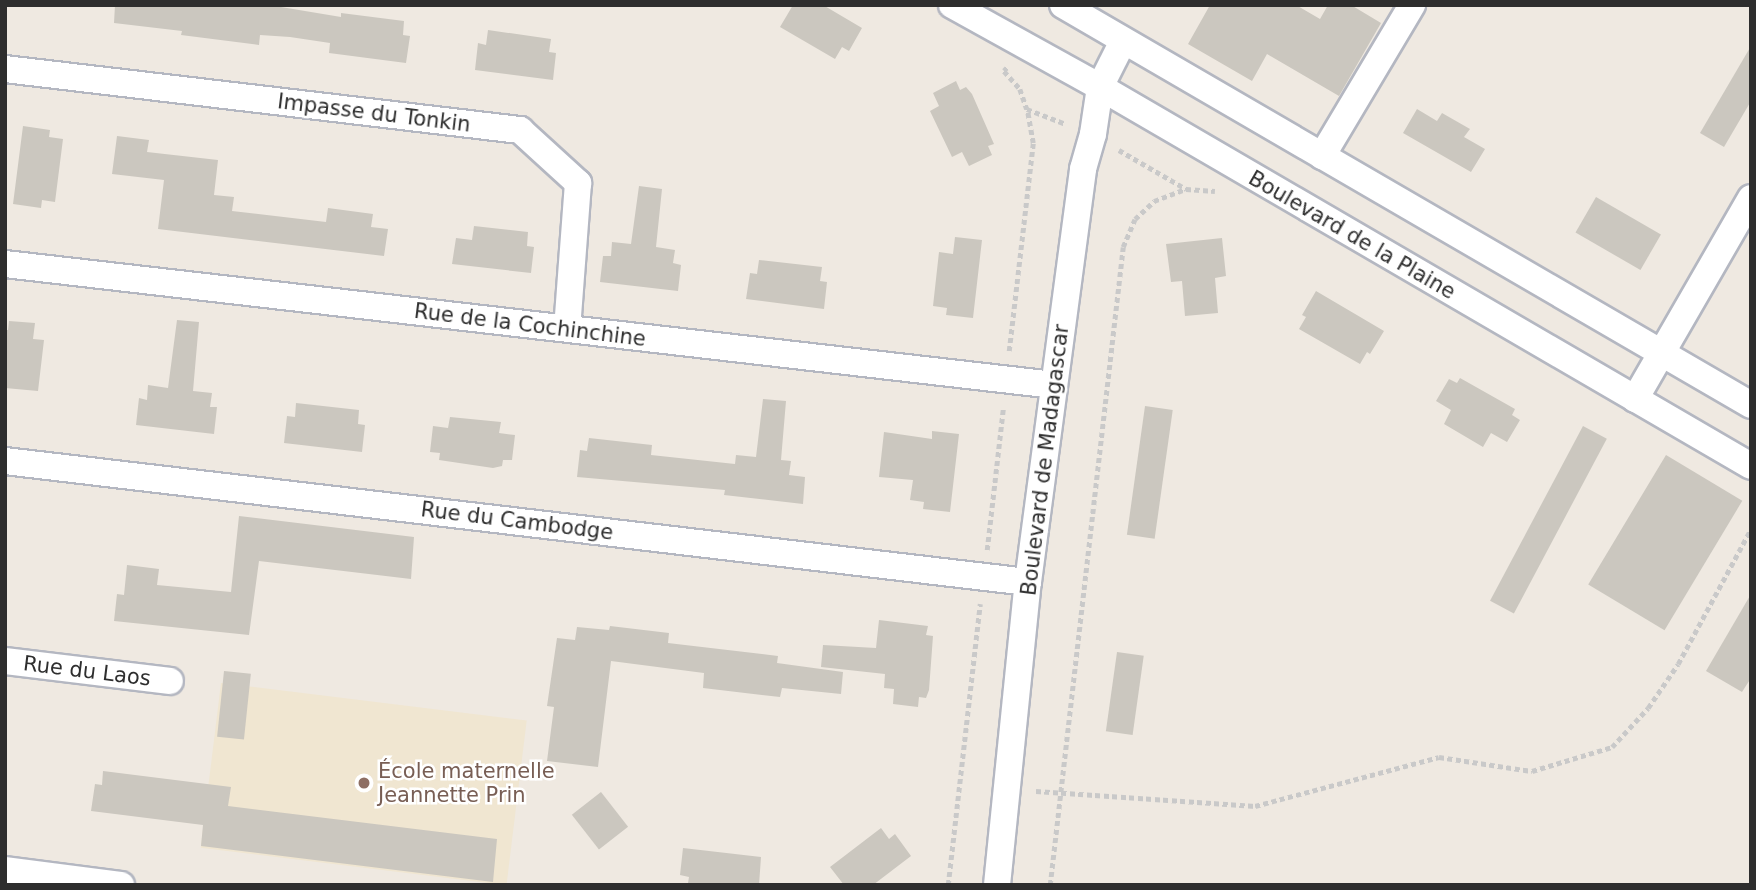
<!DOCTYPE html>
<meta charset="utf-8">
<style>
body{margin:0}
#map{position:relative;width:1756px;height:890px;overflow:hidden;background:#efe9e1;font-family:"DejaVu Sans",sans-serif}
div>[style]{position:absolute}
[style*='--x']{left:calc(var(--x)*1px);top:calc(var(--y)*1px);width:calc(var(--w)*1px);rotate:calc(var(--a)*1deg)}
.education>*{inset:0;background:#f0e6d1;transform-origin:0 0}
.building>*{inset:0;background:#cbc7bf;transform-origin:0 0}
.path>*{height:4.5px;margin-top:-2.25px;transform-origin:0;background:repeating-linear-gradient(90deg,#c9c9c9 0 5px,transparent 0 8.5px)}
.roads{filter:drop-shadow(2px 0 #b4b7c1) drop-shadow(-2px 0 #b4b7c1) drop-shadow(0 2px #b4b7c1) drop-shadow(0 -2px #b4b7c1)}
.street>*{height:26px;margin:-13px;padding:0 13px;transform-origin:13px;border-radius:13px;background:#fff}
.dots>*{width:19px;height:19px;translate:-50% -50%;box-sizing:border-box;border:4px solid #fff;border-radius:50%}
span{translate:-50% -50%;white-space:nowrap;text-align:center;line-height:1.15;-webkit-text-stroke:5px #fff;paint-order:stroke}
.street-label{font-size:21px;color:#2e2e2e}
.education-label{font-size:21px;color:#785e54}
.left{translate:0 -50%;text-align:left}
.frame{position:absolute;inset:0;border:7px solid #2e2e2e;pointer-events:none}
</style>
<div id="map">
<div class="education">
<div style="left:221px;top:683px;width:308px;height:166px;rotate:7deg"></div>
</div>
<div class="building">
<div style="clip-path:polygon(115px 5px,269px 5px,341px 17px,341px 13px,404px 21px,403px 35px,410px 36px,406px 63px,329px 53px,330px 43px,290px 37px,260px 35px,259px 45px,181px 35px,182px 31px,114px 23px)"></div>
<div style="clip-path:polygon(793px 5px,823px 5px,862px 28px,849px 51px,842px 47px,835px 59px,780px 27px)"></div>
<div style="clip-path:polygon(1210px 5px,1296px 5px,1320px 19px,1328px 5px,1351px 5px,1381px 23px,1339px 96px,1267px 54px,1252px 81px,1188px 44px)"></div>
<div style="clip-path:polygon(488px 30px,551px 39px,549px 52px,556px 53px,553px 80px,475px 70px,478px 43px,486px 45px)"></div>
<div style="clip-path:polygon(1751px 46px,1751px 101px,1724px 147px,1700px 133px)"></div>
<div style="clip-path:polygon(956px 81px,960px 90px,966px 87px,972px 94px,994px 144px,988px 146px,992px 155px,969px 166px,962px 152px,952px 157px,930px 111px,939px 106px,933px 93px)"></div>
<div style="clip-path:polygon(1417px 109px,1437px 121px,1442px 113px,1470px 129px,1464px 137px,1485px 149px,1471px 172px,1403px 133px)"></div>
<div style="clip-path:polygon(23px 126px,50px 130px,49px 137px,63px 139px,55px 202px,42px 200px,41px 208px,13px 204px)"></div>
<div style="clip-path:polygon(117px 136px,149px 140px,147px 152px,218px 160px,214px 195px,234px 197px,232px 211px,326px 222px,328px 208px,373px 214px,371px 227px,388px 229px,384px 256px,158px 229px,164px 180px,112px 174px)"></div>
<div style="clip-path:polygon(639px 186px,662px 189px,656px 247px,675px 250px,673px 263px,681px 265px,678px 291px,600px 282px,603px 256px,611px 256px,612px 242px,631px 244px)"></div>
<div style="left:1596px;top:197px;width:75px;height:41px;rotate:30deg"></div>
<div style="clip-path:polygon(474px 226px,528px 232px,527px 246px,534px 247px,531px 273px,452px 264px,456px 238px,472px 240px)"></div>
<div style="clip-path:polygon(955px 237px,982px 240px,973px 318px,946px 315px,947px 308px,933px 306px,939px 252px,953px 254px)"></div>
<div style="clip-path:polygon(1222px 238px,1226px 276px,1215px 278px,1218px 313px,1185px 316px,1182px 281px,1171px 282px,1166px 244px)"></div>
<div style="clip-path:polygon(759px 260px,822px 267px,820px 281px,827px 282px,824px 309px,746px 299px,750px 273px,757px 274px)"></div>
<div style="clip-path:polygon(1316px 291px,1384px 331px,1370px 354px,1367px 352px,1360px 364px,1299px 329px,1306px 317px,1302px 315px)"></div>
<div style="clip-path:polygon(177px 320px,199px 322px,193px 391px,212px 393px,210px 407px,217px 407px,214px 434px,136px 425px,139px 398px,147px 400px,148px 385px,168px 388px)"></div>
<div style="clip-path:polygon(9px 321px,35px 323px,33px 339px,44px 340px,38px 391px,5px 388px,5px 330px,8px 330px)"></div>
<div style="clip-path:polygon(1460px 378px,1515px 409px,1512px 415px,1520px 420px,1507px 442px,1491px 433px,1483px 447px,1444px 424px,1451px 410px,1436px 401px,1449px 379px,1457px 383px)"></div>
<div style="clip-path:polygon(763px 399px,786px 401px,781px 460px,791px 461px,789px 475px,805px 477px,803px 504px,724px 495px,725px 490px,577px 477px,580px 450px,587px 451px,589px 438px,652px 445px,651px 455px,735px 464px,736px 455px,756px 457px)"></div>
<div style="clip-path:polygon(296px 403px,359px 410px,358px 424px,365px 425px,362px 452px,284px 443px,287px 416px,295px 417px)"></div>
<div style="left:1145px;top:406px;width:28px;height:130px;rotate:8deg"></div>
<div style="clip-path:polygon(450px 417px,501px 422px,499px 433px,515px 435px,512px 460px,503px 460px,502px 466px,493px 468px,439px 460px,440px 453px,430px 452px,433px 426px,448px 428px)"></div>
<div style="left:1583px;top:426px;width:27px;height:198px;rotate:28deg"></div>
<div style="clip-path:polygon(932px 431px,959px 434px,950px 512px,923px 509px,924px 502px,910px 500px,913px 480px,879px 477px,884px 432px,932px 439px)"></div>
<div style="left:1666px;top:455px;width:89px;height:151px;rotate:31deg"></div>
<div style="clip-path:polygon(239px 516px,414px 537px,411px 579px,259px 561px,249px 635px,114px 621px,117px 594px,124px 595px,127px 565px,159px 569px,157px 585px,231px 592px)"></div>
<div style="clip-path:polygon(1751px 594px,1751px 678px,1742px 692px,1706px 671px)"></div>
<div style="clip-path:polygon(879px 620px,928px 626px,926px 635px,933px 636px,929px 690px,926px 698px,919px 697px,918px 707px,893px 704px,894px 689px,884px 688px,885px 674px,821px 667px,823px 645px,876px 648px)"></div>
<div style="clip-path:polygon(610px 626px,669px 633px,668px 643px,778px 656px,777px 663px,843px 672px,841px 694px,782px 688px,780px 697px,703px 688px,704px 673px,611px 661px,598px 767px,547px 761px,554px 707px,547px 706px,557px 638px,575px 640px,577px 627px,609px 630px)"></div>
<div style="left:1117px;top:652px;width:27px;height:80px;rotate:8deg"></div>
<div style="left:224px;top:671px;width:27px;height:66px;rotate:6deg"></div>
<div style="clip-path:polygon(103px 771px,231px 787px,228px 806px,497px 839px,493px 882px,201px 846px,203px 825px,91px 811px,95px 784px,102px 785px)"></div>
<div style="left:601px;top:792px;width:44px;height:37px;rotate:52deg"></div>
<div style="clip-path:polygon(881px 828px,889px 839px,895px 834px,911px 856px,873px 885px,844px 885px,830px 867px)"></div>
<div style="clip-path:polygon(683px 848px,761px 857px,759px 885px,688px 883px,689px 877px,680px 875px)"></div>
</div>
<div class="path">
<div style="--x:1007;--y:68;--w:4;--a:135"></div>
<div style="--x:1004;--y:71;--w:24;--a:48"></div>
<div style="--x:1020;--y:89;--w:21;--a:71"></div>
<div style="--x:1027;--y:109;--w:40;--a:21"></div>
<div style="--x:1119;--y:150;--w:78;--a:30.2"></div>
<div style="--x:1186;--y:189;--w:29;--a:4"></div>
<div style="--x:1009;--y:351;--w:209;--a:-83.4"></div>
<div style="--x:1033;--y:143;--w:35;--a:-100"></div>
<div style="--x:987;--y:550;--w:142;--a:-83.5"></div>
<div style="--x:1036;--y:791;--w:220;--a:3.9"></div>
<div style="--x:1255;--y:806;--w:190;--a:-14.9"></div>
<div style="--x:1439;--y:757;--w:94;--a:8.6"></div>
<div style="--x:1532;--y:771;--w:84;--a:-16.7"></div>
<div style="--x:1612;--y:747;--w:53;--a:-47.3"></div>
<div style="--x:1648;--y:708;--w:53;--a:-55.7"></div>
<div style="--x:1678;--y:664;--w:153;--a:-61.6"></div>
<div style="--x:948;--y:885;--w:283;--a:-83.5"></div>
<div style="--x:1050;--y:885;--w:642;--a:-83.47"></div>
<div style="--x:1123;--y:247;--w:30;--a:-67"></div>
<div style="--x:1135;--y:219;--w:26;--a:-43"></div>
<div style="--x:1154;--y:201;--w:34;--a:-21"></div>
</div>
<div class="roads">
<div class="street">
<div style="--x:952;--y:5;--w:169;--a:29"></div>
<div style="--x:1100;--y:87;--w:753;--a:30.21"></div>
<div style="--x:1063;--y:5;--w:796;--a:30.17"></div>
<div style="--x:5;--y:69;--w:519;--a:6.76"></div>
<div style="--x:520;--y:130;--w:79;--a:42.4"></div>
<div style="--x:578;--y:183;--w:146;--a:94.3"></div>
<div style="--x:1322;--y:156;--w:176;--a:-59.2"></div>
<div style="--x:5;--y:264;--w:1056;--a:6.58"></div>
<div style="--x:1635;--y:399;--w:232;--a:-60"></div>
<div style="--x:5;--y:461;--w:1030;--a:6.75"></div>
<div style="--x:5;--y:661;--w:166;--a:6.9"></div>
<div style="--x:5;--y:870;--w:117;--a:7.4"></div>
<div style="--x:997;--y:885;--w:305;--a:-84.2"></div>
<div style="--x:1028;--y:582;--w:417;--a:-82.4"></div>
<div style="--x:1083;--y:169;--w:36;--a:-74"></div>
<div style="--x:1093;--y:134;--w:48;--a:-81.5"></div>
<div style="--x:1100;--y:87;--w:49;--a:-63.4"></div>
</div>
</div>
<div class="dots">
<div style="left:364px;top:783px;background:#8d6e63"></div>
</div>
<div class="street-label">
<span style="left:374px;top:113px;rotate:7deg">Impasse du Tonkin</span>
<span style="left:1352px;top:235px;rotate:30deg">Boulevard de la Plaine</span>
<span style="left:530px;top:325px;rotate:7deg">Rue de la Cochinchine</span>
<span style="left:1045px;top:460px;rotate:-83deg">Boulevard de Madagascar</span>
<span style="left:517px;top:521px;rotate:7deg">Rue du Cambodge</span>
<span style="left:87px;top:671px;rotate:7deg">Rue du Laos</span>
</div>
<div class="education-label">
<span class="left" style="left:378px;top:783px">École maternelle<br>Jeannette Prin</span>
</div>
<div class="frame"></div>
</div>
